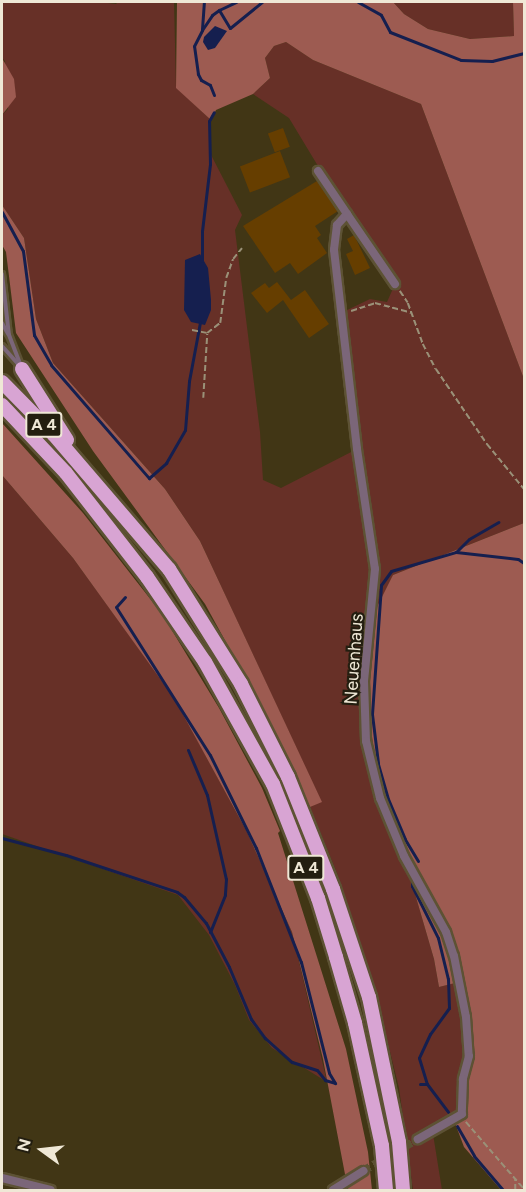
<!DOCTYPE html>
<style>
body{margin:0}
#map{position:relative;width:526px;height:1192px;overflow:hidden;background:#413615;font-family:Figtree,sans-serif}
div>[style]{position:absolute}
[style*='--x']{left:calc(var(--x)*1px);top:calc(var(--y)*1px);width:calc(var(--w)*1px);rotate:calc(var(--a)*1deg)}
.green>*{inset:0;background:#673027}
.forest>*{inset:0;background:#9d5b51}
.water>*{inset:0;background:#151f4f}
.stream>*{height:3px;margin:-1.5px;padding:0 1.5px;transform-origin:1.5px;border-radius:1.5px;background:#151f4f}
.building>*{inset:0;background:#663e00;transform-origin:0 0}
.street-tunnel>*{height:8px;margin-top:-4px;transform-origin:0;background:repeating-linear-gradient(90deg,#5b5132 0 8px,transparent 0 12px)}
.path>*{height:1.5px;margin-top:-0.75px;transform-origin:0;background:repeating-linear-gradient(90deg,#9a9178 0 6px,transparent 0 9px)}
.roads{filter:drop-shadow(2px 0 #5d5234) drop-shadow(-2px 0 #5d5234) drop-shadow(0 2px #5d5234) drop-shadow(0 -2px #5d5234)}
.lane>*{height:4px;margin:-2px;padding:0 2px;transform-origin:2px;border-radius:2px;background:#7b6679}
.street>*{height:8px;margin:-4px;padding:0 4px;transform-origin:4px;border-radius:4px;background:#7b6679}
.highway>*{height:14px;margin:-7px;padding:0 7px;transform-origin:7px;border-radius:7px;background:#d8a4d3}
span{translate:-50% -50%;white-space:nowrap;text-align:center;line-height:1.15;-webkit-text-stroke:4.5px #231e10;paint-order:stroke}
.shield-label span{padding:2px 4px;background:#231e10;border:2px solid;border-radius:4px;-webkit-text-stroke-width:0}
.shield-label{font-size:16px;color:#efe8d6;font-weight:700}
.street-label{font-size:18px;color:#efe8d6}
.frame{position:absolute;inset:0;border:3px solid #efe8d6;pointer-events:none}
.north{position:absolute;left:12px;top:1120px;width:60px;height:60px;-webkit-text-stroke:4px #231e10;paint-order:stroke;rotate:285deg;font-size:16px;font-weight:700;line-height:24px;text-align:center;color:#efe8d6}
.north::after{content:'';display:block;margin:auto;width:21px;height:27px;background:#efe8d6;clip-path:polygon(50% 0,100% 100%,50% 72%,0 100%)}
</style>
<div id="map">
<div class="green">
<div style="clip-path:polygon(2px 2px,100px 2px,116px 4px,118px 2px,174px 2px,176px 87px,211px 120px,209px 151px,242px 215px,235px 230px,260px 432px,263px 480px,281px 488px,357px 449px,341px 313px,370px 299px,387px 302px,395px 284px,347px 214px,289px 118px,253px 94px,270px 78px,265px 58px,274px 46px,286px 42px,313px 60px,421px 104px,524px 379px,524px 523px,393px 575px,369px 712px,374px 753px,434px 959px,439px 987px,458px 982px,467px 1055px,461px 1079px,459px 1112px,433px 1134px,442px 1190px,413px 1190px,399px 1088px,374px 987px,337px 873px,310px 807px,321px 801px,200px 541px,165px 489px,53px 363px,36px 319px,24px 238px,2px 205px,2px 115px,8px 109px,5px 61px,2px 58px)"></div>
<div style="clip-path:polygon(393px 2px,513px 2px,514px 36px,470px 39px,428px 29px,404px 14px)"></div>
<div style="clip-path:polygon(2px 475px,73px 558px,174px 697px,246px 830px,292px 932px,327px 1082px,272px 1048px,249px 1020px,235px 985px,209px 935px,178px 895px,2px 834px)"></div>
</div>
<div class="forest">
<div style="clip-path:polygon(177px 2px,393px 2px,404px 14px,428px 29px,470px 39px,514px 36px,513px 2px,524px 2px,524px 379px,421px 104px,313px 60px,286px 42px,274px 46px,265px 58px,270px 78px,253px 94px,216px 110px,211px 120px,176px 88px)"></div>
<div style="clip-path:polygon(2px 58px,14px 79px,16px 97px,2px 115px)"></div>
<div style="clip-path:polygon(2px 205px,24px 238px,36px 319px,53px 363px,165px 489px,200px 541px,322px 802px,310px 807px,271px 724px,205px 604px,93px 451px,16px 333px,6px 252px,2px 245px)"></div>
<div style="clip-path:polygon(2px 423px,83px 513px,162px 614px,219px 708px,262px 788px,280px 831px,278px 833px,346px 1049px,368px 1152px,372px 1190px,348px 1190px,323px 1059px,292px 932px,246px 830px,174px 698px,73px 558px,2px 475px)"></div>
<div style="clip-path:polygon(524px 523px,524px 1190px,501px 1190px,464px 1147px,455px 1123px,466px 1117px,468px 1012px,463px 981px,439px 987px,434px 959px,374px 753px,369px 712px,371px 645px,376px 609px,393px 575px)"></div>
</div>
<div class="water">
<div style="clip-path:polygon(215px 26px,227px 31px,215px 48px,208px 50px,203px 42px,204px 37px)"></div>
<div style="clip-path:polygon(200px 254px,208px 268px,211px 300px,211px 310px,205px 325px,191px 322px,184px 310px,185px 260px)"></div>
</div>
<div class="stream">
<div style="--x:358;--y:2;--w:26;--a:29"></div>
<div style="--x:381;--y:15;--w:19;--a:62"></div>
<div style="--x:390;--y:32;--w:76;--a:21.5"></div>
<div style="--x:461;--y:60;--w:31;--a:2"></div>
<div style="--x:492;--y:61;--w:33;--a:-14"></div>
<div style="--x:219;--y:10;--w:19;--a:-25"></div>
<div style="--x:202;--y:29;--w:27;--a:-86"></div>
<div style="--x:214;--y:95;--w:11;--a:-112"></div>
<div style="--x:210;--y:85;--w:10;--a:-151"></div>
<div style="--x:201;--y:80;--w:7;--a:-117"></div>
<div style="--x:198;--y:74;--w:28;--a:-98"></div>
<div style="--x:194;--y:46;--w:18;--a:-63"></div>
<div style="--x:202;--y:30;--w:18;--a:-56"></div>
<div style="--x:212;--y:15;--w:9;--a:-36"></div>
<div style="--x:219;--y:10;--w:21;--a:59"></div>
<div style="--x:230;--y:28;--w:41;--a:-39.1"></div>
<div style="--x:2;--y:212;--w:44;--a:61.7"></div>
<div style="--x:23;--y:251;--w:85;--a:82.5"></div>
<div style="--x:34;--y:335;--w:34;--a:60"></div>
<div style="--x:51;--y:365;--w:150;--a:49.1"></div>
<div style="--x:149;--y:478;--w:23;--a:-41"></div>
<div style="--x:166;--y:463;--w:38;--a:-60"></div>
<div style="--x:185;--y:430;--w:49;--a:-85.3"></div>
<div style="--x:189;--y:381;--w:60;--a:-79.4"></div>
<div style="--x:202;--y:261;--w:30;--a:-90"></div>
<div style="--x:202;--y:231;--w:67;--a:-83.2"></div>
<div style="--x:210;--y:164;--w:43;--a:-91.3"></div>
<div style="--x:209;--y:121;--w:10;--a:-61"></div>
<div style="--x:456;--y:552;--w:18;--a:-45"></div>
<div style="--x:469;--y:539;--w:34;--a:-30"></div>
<div style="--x:125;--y:597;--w:13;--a:132"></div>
<div style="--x:116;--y:607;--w:175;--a:57.6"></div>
<div style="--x:210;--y:755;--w:104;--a:63.7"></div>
<div style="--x:256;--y:848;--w:123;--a:68.5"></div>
<div style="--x:301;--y:962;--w:114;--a:75.8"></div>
<div style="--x:329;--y:1073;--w:12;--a:59"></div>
<div style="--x:188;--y:750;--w:49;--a:67.1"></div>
<div style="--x:207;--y:795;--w:86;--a:77.3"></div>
<div style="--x:226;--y:879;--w:16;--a:94"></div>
<div style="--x:225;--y:895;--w:40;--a:112"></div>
<div style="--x:2;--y:838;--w:66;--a:14.9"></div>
<div style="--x:66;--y:855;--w:117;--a:18.4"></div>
<div style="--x:177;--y:892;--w:9;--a:36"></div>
<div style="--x:184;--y:897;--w:34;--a:50"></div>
<div style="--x:206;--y:923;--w:50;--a:62.4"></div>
<div style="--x:229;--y:967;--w:56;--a:67.1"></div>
<div style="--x:251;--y:1019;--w:24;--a:54"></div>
<div style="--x:265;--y:1038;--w:36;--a:42"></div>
<div style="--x:292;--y:1062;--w:26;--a:18"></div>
<div style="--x:317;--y:1070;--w:13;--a:51"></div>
<div style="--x:325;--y:1080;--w:10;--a:17"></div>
<div style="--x:418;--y:861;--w:26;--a:-121"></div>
<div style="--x:405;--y:839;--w:43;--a:-113"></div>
<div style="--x:388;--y:799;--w:37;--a:-106"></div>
<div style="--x:378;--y:763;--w:49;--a:-97"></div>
<div style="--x:372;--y:714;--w:129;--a:-86"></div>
<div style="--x:381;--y:585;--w:17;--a:-54"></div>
<div style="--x:391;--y:571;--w:68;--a:-16.3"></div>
<div style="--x:456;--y:552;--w:62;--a:6.4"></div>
<div style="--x:518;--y:559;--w:7;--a:34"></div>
<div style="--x:412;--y:878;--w:8;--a:90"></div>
<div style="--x:412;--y:886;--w:58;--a:63.4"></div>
<div style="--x:438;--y:938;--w:42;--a:76.3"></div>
<div style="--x:448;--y:979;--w:29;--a:88"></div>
<div style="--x:449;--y:1008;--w:32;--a:126"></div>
<div style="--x:430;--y:1034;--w:26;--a:115"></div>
<div style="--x:419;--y:1058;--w:27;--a:73"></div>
<div style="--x:420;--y:1084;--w:7;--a:0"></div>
<div style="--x:427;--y:1084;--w:35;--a:53"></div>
<div style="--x:457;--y:1126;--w:34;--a:60"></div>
<div style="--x:474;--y:1156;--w:45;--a:49.5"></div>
</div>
<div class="building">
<div style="left:283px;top:128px;width:20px;height:16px;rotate:70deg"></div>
<div style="left:280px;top:151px;width:28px;height:43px;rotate:69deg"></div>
<div style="clip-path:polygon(317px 181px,338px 211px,315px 226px,321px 235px,317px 238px,327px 253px,298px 274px,290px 263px,275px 273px,243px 226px)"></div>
<div style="clip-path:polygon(354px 235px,370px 268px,355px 275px,346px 254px,353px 251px,347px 239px)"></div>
<div style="clip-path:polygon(277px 282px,291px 300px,305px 290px,329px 324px,309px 338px,283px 300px,267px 313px,251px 293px,265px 283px,269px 288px)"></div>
</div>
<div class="street-tunnel">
<div style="--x:363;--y:1171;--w:64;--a:-30.2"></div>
</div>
<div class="path">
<div style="--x:400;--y:291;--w:14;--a:56"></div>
<div style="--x:408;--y:303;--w:44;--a:69.9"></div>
<div style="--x:423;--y:344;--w:28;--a:63"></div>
<div style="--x:436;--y:369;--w:91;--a:55.8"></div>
<div style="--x:487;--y:444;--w:58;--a:50.6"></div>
<div style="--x:351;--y:311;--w:25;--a:-18"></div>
<div style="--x:375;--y:303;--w:38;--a:15"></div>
<div style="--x:192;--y:330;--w:15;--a:11"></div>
<div style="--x:207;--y:333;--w:16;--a:-38"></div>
<div style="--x:220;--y:323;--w:45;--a:-82.4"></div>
<div style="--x:226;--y:278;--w:20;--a:-70"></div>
<div style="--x:233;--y:259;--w:14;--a:-51"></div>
<div style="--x:203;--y:398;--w:64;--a:-86.4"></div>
<div style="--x:466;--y:1122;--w:89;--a:49.1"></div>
<div style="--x:515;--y:1190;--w:11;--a:-90"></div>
</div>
<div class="roads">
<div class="lane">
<div style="--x:2;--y:274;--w:61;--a:83.5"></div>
<div style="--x:9;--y:335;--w:33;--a:69"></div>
<div style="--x:2;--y:323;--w:13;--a:61"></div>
<div style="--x:2;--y:346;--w:27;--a:48"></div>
</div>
<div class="street">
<div style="--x:318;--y:171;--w:52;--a:56"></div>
<div style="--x:347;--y:214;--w:15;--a:132"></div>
<div style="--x:337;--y:225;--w:25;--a:97"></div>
<div style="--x:334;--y:250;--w:200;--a:83.4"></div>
<div style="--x:357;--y:449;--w:121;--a:81.5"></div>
<div style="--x:375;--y:569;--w:113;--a:95.6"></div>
<div style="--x:364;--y:681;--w:60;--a:88.1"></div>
<div style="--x:366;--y:741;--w:59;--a:76.2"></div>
<div style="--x:380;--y:798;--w:63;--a:67.5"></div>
<div style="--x:404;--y:856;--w:87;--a:61.1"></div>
<div style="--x:446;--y:932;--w:25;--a:72"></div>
<div style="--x:454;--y:956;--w:62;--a:78.9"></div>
<div style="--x:466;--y:1017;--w:39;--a:86"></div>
<div style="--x:469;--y:1056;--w:24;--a:105"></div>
<div style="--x:463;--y:1079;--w:35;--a:92"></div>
<div style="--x:462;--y:1114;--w:51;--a:150.4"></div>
<div style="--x:347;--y:214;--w:85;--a:55.6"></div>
<div style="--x:2;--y:1178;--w:50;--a:13.8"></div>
<div style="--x:333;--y:1190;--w:36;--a:-32"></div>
</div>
<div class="highway">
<div style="--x:22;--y:369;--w:84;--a:57.6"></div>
<div style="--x:2;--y:382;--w:74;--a:45.5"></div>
<div style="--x:54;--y:435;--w:177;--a:49.4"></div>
<div style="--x:169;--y:569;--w:136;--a:57.9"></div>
<div style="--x:241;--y:684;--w:104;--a:63.2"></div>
<div style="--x:288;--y:777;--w:121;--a:68.1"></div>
<div style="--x:333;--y:889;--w:114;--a:71.6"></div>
<div style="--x:369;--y:997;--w:148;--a:78.3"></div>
<div style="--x:399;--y:1142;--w:48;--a:85.2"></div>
<div style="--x:2;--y:405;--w:93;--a:46.7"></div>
<div style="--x:66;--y:473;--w:132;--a:52.1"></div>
<div style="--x:147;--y:577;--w:103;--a:55.7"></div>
<div style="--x:205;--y:662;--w:140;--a:60.9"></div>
<div style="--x:273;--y:784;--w:123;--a:68.5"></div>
<div style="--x:318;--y:898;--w:62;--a:73"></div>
<div style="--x:336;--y:957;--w:69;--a:73.9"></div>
<div style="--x:355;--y:1023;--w:126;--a:77.6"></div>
<div style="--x:382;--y:1146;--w:44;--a:84.8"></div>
</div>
</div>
<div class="shield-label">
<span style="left:44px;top:425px">A 4</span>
<span style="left:306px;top:868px">A 4</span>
</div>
<div class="street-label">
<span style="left:354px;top:659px;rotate:-86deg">Neuenhaus</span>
</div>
<div class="frame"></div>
<div class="north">N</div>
</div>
